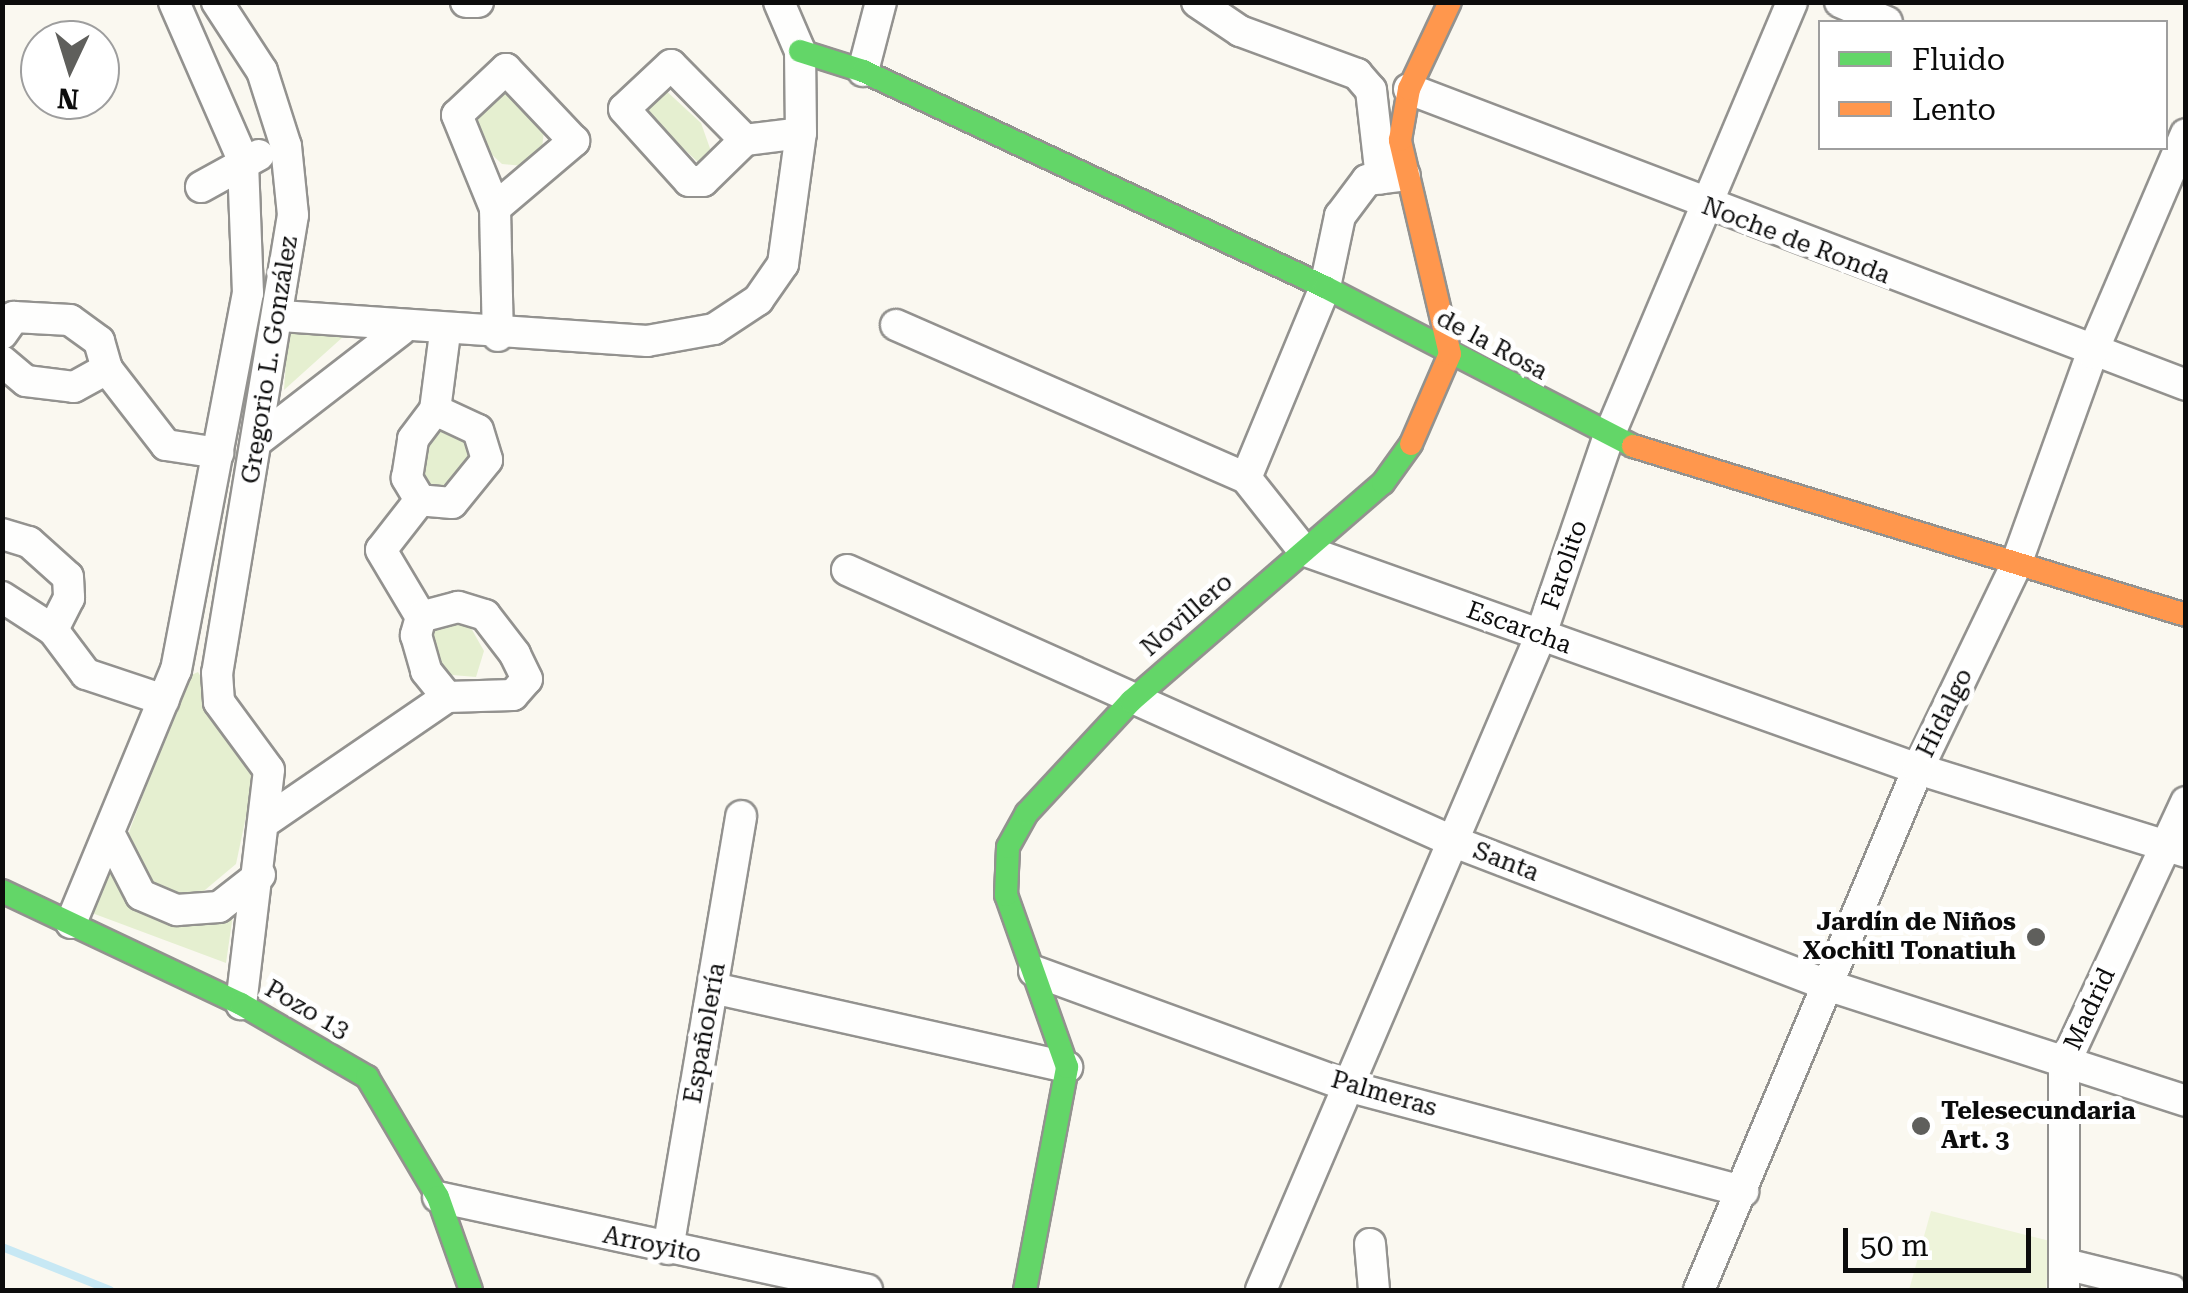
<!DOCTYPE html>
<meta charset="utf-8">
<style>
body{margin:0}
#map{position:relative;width:2188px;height:1293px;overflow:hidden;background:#faf8f0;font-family:"Roboto Serif",serif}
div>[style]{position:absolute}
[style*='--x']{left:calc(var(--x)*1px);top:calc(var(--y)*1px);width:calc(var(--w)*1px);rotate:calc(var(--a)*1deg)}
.green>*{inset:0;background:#e5efd0}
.pitch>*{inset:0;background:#eef4da}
.stream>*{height:8px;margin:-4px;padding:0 4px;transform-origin:4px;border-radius:4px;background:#c7e8f4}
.roads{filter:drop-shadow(2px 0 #93928f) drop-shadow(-2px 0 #93928f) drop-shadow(0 2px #93928f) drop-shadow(0 -2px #93928f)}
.street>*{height:30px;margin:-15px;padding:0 15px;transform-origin:15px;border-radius:15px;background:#fefefd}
.fast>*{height:22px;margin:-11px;padding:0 11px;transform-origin:11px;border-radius:11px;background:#63d668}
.slow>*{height:22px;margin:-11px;padding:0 11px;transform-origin:11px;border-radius:11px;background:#ff974d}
.dots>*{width:28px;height:28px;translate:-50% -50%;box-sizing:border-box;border:5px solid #fff;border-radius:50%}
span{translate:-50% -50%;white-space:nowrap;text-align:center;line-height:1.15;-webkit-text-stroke:10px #fff;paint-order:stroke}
.street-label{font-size:25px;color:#0c0c0c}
.poi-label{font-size:25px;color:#0c0c0c;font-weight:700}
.right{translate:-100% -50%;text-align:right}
.left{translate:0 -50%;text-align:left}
.frame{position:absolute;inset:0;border:5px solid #0c0c0c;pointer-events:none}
.legend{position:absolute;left:1818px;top:20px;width:350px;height:130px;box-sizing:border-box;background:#fff;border:2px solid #9e9e9e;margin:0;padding:12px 18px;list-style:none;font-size:30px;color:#0c0c0c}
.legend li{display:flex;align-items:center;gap:20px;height:50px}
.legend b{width:50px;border:2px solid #9e9e9e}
.north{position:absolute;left:20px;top:20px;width:100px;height:100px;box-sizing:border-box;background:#fff;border:2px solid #9e9e9e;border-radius:50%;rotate:184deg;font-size:28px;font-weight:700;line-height:40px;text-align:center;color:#0c0c0c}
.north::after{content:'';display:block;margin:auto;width:35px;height:45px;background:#5f5f5c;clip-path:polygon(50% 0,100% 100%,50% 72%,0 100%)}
.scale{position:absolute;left:1843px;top:1228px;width:188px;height:45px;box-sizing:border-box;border:5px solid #0c0c0c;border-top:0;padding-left:12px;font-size:30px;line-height:35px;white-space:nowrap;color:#0c0c0c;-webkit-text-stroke:8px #fff;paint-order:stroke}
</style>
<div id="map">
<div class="green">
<div style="clip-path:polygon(506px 84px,544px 130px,542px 149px,523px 166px,502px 164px,474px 138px,471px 102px)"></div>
<div style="clip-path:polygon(661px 86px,701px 123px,712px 154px,702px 166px,652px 119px,647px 106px)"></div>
<div style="clip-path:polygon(288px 332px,344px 336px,284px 390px)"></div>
<div style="clip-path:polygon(451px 425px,478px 452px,475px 477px,429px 498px,417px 460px,439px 427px)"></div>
<div style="clip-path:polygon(429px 615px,467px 621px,484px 651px,476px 677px,452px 675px,434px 659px)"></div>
<div style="clip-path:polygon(198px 672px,256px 769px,236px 864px,199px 895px,180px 897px,149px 889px,122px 851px,187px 677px)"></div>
<div style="clip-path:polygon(110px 851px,135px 893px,235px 901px,226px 963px,92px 913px)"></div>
</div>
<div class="pitch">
<div style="clip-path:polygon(1931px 1211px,2050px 1241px,2046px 1290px,1909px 1290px)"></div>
</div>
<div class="stream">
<div style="--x:2;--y:1247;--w:116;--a:21.7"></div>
</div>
<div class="roads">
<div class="street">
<div style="--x:217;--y:2;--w:82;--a:56.9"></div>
<div style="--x:262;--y:71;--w:79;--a:72.3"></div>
<div style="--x:286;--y:146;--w:69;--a:84.2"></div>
<div style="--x:293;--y:215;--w:464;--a:99.4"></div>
<div style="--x:217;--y:673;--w:29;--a:86"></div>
<div style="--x:219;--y:702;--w:84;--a:53.7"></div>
<div style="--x:269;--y:770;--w:236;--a:96.8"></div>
<div style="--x:466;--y:2;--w:12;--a:0"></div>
<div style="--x:1197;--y:2;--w:52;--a:34"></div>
<div style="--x:1240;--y:31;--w:125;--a:20.2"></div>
<div style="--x:1357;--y:74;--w:21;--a:49"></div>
<div style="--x:1371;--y:90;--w:89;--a:83.5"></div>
<div style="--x:1840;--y:2;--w:51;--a:23.1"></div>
<div style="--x:863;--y:71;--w:71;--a:-75.4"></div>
<div style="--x:1409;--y:89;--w:831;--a:20.85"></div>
<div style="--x:745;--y:140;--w:105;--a:-134.6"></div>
<div style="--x:671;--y:65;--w:64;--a:136.9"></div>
<div style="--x:624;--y:109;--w:97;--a:47.9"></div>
<div style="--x:689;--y:181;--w:14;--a:0"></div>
<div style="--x:703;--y:181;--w:59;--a:-44.3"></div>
<div style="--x:745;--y:140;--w:56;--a:-7.1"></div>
<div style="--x:201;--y:187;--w:66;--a:-28.9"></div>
<div style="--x:495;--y:208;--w:104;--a:-40.3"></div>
<div style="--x:574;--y:141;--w:99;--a:-133.4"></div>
<div style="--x:506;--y:69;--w:67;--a:136.8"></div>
<div style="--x:457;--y:115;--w:100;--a:67.8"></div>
<div style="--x:495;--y:208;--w:128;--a:88.7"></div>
<div style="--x:281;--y:316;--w:367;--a:3.9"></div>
<div style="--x:647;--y:341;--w:68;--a:-10.2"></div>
<div style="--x:714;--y:329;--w:53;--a:-33.4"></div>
<div style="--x:758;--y:300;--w:44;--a:-55.2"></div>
<div style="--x:783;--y:264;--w:132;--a:-82.2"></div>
<div style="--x:801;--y:133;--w:82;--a:-90.7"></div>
<div style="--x:800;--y:51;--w:53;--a:-113.2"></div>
<div style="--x:896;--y:325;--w:382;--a:23.6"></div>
<div style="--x:1246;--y:478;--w:92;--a:51.6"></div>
<div style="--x:1303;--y:550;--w:653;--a:19.6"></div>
<div style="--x:1918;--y:769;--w:281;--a:17.2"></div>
<div style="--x:2;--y:334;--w:21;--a:-55"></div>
<div style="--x:14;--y:317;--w:56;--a:3.1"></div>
<div style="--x:70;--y:320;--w:36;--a:36"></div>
<div style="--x:99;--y:341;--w:29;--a:74"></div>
<div style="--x:107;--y:369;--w:96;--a:52.2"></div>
<div style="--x:166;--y:445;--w:53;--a:8.7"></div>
<div style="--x:2;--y:361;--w:31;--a:40"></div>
<div style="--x:26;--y:381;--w:48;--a:7.1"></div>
<div style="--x:74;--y:387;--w:38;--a:-29"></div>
<div style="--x:435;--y:410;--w:47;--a:24.9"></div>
<div style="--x:478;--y:430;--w:31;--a:73"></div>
<div style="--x:487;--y:460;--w:55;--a:129.1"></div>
<div style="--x:452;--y:503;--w:32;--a:-175"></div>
<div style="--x:420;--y:500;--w:26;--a:-121"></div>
<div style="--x:407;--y:478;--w:39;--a:-81"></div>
<div style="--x:413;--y:439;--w:36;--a:-53"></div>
<div style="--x:435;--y:410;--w:78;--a:-82.6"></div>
<div style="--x:256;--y:442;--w:183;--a:-37.7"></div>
<div style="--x:1246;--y:478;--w:207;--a:-67.5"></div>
<div style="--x:1325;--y:287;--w:73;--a:-78.1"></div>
<div style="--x:1340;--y:216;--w:45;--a:-53.1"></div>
<div style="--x:1367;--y:180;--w:38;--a:-7"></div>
<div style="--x:420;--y:500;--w:63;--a:128"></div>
<div style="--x:381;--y:550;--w:78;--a:59.2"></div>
<div style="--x:2;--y:534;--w:28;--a:17"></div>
<div style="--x:29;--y:542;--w:52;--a:41.9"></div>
<div style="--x:68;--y:577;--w:21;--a:87"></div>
<div style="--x:69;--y:598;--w:36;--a:117"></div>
<div style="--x:847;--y:570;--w:663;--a:24.13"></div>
<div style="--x:1452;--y:841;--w:405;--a:21"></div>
<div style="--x:1830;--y:986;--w:374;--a:17.9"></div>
<div style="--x:2;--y:597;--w:61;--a:32.9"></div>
<div style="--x:53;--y:630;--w:55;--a:53.1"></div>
<div style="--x:86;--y:674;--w:82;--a:18.4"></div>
<div style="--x:269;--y:819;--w:216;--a:-34.4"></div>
<div style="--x:447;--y:697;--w:66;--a:-1.7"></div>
<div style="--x:513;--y:695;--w:21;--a:-49"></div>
<div style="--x:527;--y:679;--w:28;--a:-116"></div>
<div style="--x:515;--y:654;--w:49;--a:-127.6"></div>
<div style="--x:485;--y:615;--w:28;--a:-163"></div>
<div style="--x:458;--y:607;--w:38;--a:165"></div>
<div style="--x:421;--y:617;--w:19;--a:106"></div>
<div style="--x:416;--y:635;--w:37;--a:74"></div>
<div style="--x:426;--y:671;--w:33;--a:51"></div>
<div style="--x:111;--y:837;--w:65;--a:62.7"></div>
<div style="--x:141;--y:895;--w:39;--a:23"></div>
<div style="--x:177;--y:910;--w:42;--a:-4.1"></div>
<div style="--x:219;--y:907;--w:52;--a:-38"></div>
<div style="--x:71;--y:923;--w:274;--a:-67.5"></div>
<div style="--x:176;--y:670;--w:384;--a:-79.2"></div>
<div style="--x:248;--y:293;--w:133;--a:-92.2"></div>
<div style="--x:243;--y:160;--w:172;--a:-113.6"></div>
<div style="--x:1034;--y:971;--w:338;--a:20.1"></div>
<div style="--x:1351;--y:1087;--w:406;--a:14.9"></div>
<div style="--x:713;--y:988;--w:363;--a:12.6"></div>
<div style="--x:438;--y:1197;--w:439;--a:12.2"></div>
<div style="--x:1370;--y:1244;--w:46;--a:85"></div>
<div style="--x:668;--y:1249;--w:439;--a:-80.4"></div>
<div style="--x:2065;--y:1264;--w:109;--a:13.8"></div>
<div style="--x:1261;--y:1290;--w:710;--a:-66.86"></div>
<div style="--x:1540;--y:637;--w:210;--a:-71.1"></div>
<div style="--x:1608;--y:438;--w:473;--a:-67.1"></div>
<div style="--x:1699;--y:1290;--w:565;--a:-67.2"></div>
<div style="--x:1918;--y:769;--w:224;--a:-64.3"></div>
<div style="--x:2015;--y:567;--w:227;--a:-70.2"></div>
<div style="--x:2092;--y:353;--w:238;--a:-66.8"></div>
<div style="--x:2064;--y:1290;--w:225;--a:-90"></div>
<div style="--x:2064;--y:1065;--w:290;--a:-65.1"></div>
</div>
<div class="fast">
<div style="--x:800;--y:51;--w:66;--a:17.6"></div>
<div style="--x:863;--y:71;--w:510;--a:25.06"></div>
<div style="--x:1325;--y:287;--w:347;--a:27.3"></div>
<div style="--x:2;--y:891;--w:264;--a:25.3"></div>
<div style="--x:241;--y:1004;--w:146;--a:30.1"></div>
<div style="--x:367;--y:1077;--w:139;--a:59.4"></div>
<div style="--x:438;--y:1197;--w:99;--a:70.5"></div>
<div style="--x:1025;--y:1290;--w:227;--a:-79.3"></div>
<div style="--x:1067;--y:1067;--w:182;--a:-109.5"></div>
<div style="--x:1006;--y:895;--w:48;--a:-87.6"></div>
<div style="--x:1008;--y:847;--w:39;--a:-61"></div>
<div style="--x:1027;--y:813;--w:153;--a:-47.1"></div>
<div style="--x:1131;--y:701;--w:333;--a:-40.9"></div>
<div style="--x:1383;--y:483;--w:48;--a:-54.3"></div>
</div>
<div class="slow">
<div style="--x:1411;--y:444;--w:98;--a:-66.6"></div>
<div style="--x:1450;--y:354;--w:220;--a:-103.2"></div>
<div style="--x:1400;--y:140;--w:52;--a:-80"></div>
<div style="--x:1409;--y:89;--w:96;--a:-64.8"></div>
<div style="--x:1633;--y:446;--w:578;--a:16.99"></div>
</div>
</div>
<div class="dots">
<div style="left:2036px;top:937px;background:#5f5f5c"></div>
<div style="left:1921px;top:1126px;background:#5f5f5c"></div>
</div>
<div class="street-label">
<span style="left:1796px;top:241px;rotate:21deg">Noche de Ronda</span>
<span style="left:1492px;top:345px;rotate:28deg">de la Rosa</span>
<span style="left:270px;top:360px;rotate:-81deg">Gregorio L. González</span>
<span style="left:1565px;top:565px;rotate:-71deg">Farolito</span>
<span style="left:1187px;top:615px;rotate:-41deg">Novillero</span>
<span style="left:1519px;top:628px;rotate:20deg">Escarcha</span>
<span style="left:1945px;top:713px;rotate:-64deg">Hidalgo</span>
<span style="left:1506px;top:862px;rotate:21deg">Santa</span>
<span style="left:2090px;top:1009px;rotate:-65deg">Madrid</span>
<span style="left:307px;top:1010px;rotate:30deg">Pozo 13</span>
<span style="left:705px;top:1033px;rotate:-80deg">Españolería</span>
<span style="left:1384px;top:1094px;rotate:16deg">Palmeras</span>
<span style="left:652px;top:1245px;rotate:12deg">Arroyito</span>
</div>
<div class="poi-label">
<span class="right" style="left:2016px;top:937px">Jardín de Niños<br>Xochitl Tonatiuh</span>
<span class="left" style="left:1941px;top:1126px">Telesecundaria<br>Art. 3</span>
</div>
<div class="frame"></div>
<ul class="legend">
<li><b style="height:12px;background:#63d668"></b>Fluido</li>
<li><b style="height:12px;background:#ff974d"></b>Lento</li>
</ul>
<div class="north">N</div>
<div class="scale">50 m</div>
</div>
